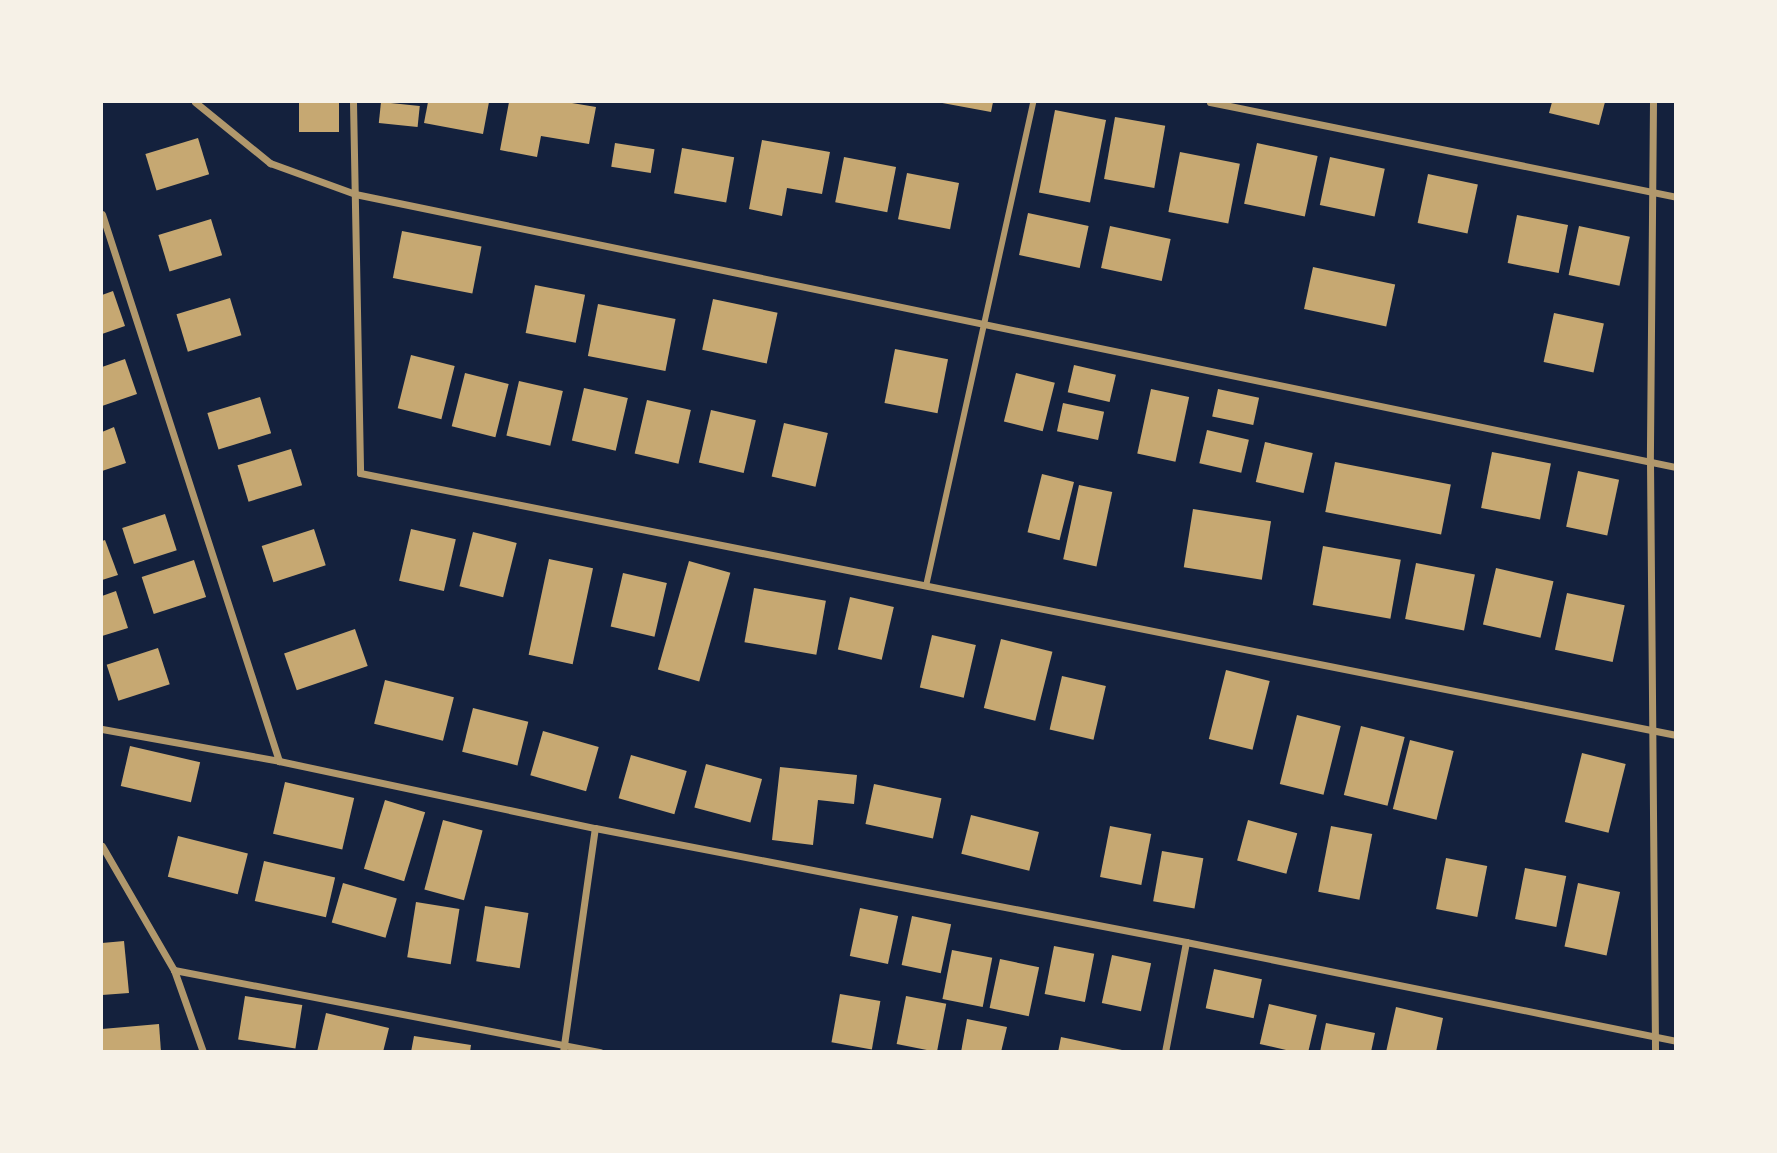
<!DOCTYPE html>
<style>
body{margin:0}
#map{position:relative;width:1777px;height:1153px;overflow:hidden;background:#14213d;font-family:Helvetica,sans-serif}
div>[style]{position:absolute}
[style*='--x']{left:calc(var(--x)*1px);top:calc(var(--y)*1px);width:calc(var(--w)*1px);rotate:calc(var(--a)*1deg)}
.building>*{inset:0;background:#c6a872;transform-origin:0 0}
.pedestrian>*{height:6px;margin:-3px;padding:0 3px;transform-origin:3px;border-radius:3px;background:#b1986c}
.minor>*{height:7px;margin:-3.5px;padding:0 3.5px;transform-origin:3.5px;border-radius:3.5px;background:#b1986c}
span{translate:-50% -50%;white-space:nowrap;text-align:center;line-height:1.15;-webkit-text-stroke:6px #f6f1e7;paint-order:stroke}
.frame{position:absolute;inset:0;border:103px solid #f6f1e7;pointer-events:none}
</style>
<div id="map">
<div class="building">
<div style="left:299px;top:102px;width:40px;height:30px"></div>
<div style="left:381px;top:102px;width:39px;height:21px;rotate:6deg"></div>
<div style="clip-path:polygon(428px 102px,489px 102px,483px 134px,424px 123px)"></div>
<div style="clip-path:polygon(509px 102px,566px 102px,596px 107px,589px 144px,541px 136px,537px 157px,500px 150px)"></div>
<div style="clip-path:polygon(937px 102px,993px 102px,991px 112px)"></div>
<div style="clip-path:polygon(1552px 102px,1605px 102px,1599px 125px,1549px 113px)"></div>
<div style="left:1055px;top:110px;width:52px;height:84px;rotate:11deg"></div>
<div style="left:1115px;top:117px;width:51px;height:63px;rotate:10deg"></div>
<div style="left:198px;top:138px;width:38px;height:55px;rotate:73deg"></div>
<div style="clip-path:polygon(762px 140px,830px 152px,822px 194px,787px 188px,782px 216px,749px 209px)"></div>
<div style="left:615px;top:143px;width:40px;height:24px;rotate:9deg"></div>
<div style="left:1257px;top:143px;width:62px;height:62px;rotate:12deg"></div>
<div style="left:682px;top:148px;width:53px;height:46px;rotate:10deg"></div>
<div style="left:1180px;top:152px;width:61px;height:61px;rotate:11deg"></div>
<div style="left:844px;top:157px;width:53px;height:46px;rotate:11deg"></div>
<div style="left:1330px;top:157px;width:56px;height:49px;rotate:12deg"></div>
<div style="left:907px;top:173px;width:53px;height:47px;rotate:11deg"></div>
<div style="left:1428px;top:174px;width:51px;height:50px;rotate:12deg"></div>
<div style="left:1028px;top:213px;width:62px;height:43px;rotate:12deg"></div>
<div style="left:1517px;top:215px;width:52px;height:49px;rotate:11deg"></div>
<div style="left:211px;top:219px;width:38px;height:55px;rotate:73deg"></div>
<div style="left:1110px;top:226px;width:62px;height:43px;rotate:12deg"></div>
<div style="left:1579px;top:226px;width:52px;height:50px;rotate:12deg"></div>
<div style="left:402px;top:231px;width:81px;height:48px;rotate:11deg"></div>
<div style="left:1313px;top:267px;width:84px;height:43px;rotate:12deg"></div>
<div style="left:535px;top:285px;width:51px;height:49px;rotate:11deg"></div>
<div style="clip-path:polygon(113px 291px,125px 326px,102px 334px,102px 295px)"></div>
<div style="left:230px;top:298px;width:39px;height:56px;rotate:73deg"></div>
<div style="left:713px;top:299px;width:66px;height:52px;rotate:12deg"></div>
<div style="left:598px;top:304px;width:79px;height:53px;rotate:11deg"></div>
<div style="left:1554px;top:313px;width:51px;height:50px;rotate:12deg"></div>
<div style="left:895px;top:349px;width:54px;height:55px;rotate:11deg"></div>
<div style="left:411px;top:355px;width:45px;height:55px;rotate:14deg"></div>
<div style="clip-path:polygon(125px 359px,137px 394px,102px 406px,102px 367px)"></div>
<div style="left:1074px;top:365px;width:43px;height:28px;rotate:13deg"></div>
<div style="left:465px;top:373px;width:45px;height:55px;rotate:14deg"></div>
<div style="left:1016px;top:373px;width:40px;height:50px;rotate:14deg"></div>
<div style="left:519px;top:381px;width:45px;height:56px;rotate:13deg"></div>
<div style="left:584px;top:388px;width:45px;height:54px;rotate:13deg"></div>
<div style="left:1151px;top:389px;width:39px;height:66px;rotate:12deg"></div>
<div style="left:1218px;top:389px;width:42px;height:28px;rotate:12deg"></div>
<div style="left:260px;top:397px;width:38px;height:55px;rotate:73deg"></div>
<div style="left:647px;top:400px;width:45px;height:55px;rotate:13deg"></div>
<div style="left:1063px;top:403px;width:42px;height:29px;rotate:12deg"></div>
<div style="left:711px;top:410px;width:46px;height:54px;rotate:13deg"></div>
<div style="left:784px;top:423px;width:45px;height:55px;rotate:13deg"></div>
<div style="clip-path:polygon(114px 427px,126px 463px,102px 471px,102px 432px)"></div>
<div style="left:1207px;top:430px;width:43px;height:34px;rotate:13deg"></div>
<div style="left:1265px;top:442px;width:49px;height:41px;rotate:13deg"></div>
<div style="left:291px;top:449px;width:38px;height:56px;rotate:73deg"></div>
<div style="left:1492px;top:452px;width:60px;height:57px;rotate:11deg"></div>
<div style="left:1335px;top:462px;width:118px;height:51px;rotate:11deg"></div>
<div style="left:1578px;top:471px;width:42px;height:57px;rotate:12deg"></div>
<div style="left:1042px;top:474px;width:33px;height:60px;rotate:14deg"></div>
<div style="left:1079px;top:485px;width:34px;height:76px;rotate:12deg"></div>
<div style="left:1193px;top:509px;width:79px;height:59px;rotate:9deg"></div>
<div style="left:165px;top:514px;width:38px;height:45px;rotate:72deg"></div>
<div style="left:314px;top:529px;width:38px;height:55px;rotate:72deg"></div>
<div style="left:411px;top:529px;width:46px;height:53px;rotate:13deg"></div>
<div style="left:473px;top:532px;width:45px;height:56px;rotate:14deg"></div>
<div style="clip-path:polygon(105px 540px,118px 575px,102px 580px,102px 541px)"></div>
<div style="left:1323px;top:546px;width:79px;height:60px;rotate:10deg"></div>
<div style="left:549px;top:559px;width:45px;height:98px;rotate:12deg"></div>
<div style="left:194px;top:560px;width:39px;height:55px;rotate:72deg"></div>
<div style="left:689px;top:561px;width:43px;height:113px;rotate:16deg"></div>
<div style="left:1416px;top:563px;width:60px;height:57px;rotate:11deg"></div>
<div style="left:1496px;top:568px;width:59px;height:58px;rotate:13deg"></div>
<div style="left:623px;top:573px;width:45px;height:55px;rotate:13deg"></div>
<div style="left:754px;top:588px;width:73px;height:55px;rotate:10deg"></div>
<div style="clip-path:polygon(116px 591px,128px 628px,102px 636px,102px 596px)"></div>
<div style="left:1567px;top:593px;width:59px;height:58px;rotate:12deg"></div>
<div style="left:850px;top:597px;width:45px;height:54px;rotate:13deg"></div>
<div style="left:355px;top:629px;width:39px;height:75px;rotate:71deg"></div>
<div style="left:932px;top:635px;width:45px;height:54px;rotate:13deg"></div>
<div style="left:1001px;top:639px;width:53px;height:71px;rotate:14deg"></div>
<div style="left:158px;top:648px;width:38px;height:54px;rotate:72deg"></div>
<div style="left:1226px;top:670px;width:45px;height:71px;rotate:14deg"></div>
<div style="left:1062px;top:676px;width:45px;height:55px;rotate:13deg"></div>
<div style="left:385px;top:680px;width:71px;height:45px;rotate:14deg"></div>
<div style="left:473px;top:708px;width:57px;height:45px;rotate:14deg"></div>
<div style="left:1297px;top:715px;width:45px;height:71px;rotate:14deg"></div>
<div style="left:1361px;top:726px;width:45px;height:71px;rotate:14deg"></div>
<div style="left:543px;top:731px;width:58px;height:46px;rotate:16deg"></div>
<div style="left:1410px;top:740px;width:45px;height:71px;rotate:14deg"></div>
<div style="left:130px;top:746px;width:72px;height:41px;rotate:13deg"></div>
<div style="left:1582px;top:753px;width:45px;height:71px;rotate:14deg"></div>
<div style="left:631px;top:755px;width:58px;height:45px;rotate:16deg"></div>
<div style="left:706px;top:764px;width:58px;height:45px;rotate:15deg"></div>
<div style="clip-path:polygon(780px 767px,857px 775px,854px 804px,818px 800px,813px 845px,772px 840px)"></div>
<div style="left:285px;top:782px;width:71px;height:53px;rotate:13deg"></div>
<div style="left:874px;top:784px;width:69px;height:41px;rotate:12deg"></div>
<div style="left:385px;top:800px;width:42px;height:72px;rotate:17deg"></div>
<div style="left:971px;top:815px;width:70px;height:40px;rotate:14deg"></div>
<div style="left:443px;top:820px;width:41px;height:72px;rotate:15deg"></div>
<div style="left:1248px;top:820px;width:51px;height:42px;rotate:15deg"></div>
<div style="left:1110px;top:826px;width:42px;height:52px;rotate:11deg"></div>
<div style="left:1331px;top:826px;width:42px;height:67px;rotate:11deg"></div>
<div style="left:178px;top:836px;width:72px;height:42px;rotate:14deg"></div>
<div style="left:1162px;top:851px;width:42px;height:51px;rotate:10deg"></div>
<div style="left:1446px;top:858px;width:42px;height:52px;rotate:11deg"></div>
<div style="left:264px;top:861px;width:73px;height:41px;rotate:13deg"></div>
<div style="left:1525px;top:868px;width:42px;height:52px;rotate:11deg"></div>
<div style="left:343px;top:883px;width:56px;height:41px;rotate:16deg"></div>
<div style="left:1578px;top:883px;width:43px;height:65px;rotate:12deg"></div>
<div style="left:416px;top:902px;width:44px;height:56px;rotate:9deg"></div>
<div style="left:485px;top:906px;width:44px;height:56px;rotate:9deg"></div>
<div style="left:860px;top:908px;width:39px;height:49px;rotate:12deg"></div>
<div style="left:912px;top:916px;width:40px;height:50px;rotate:12deg"></div>
<div style="clip-path:polygon(124px 941px,129px 993px,102px 995px,102px 943px)"></div>
<div style="left:1054px;top:946px;width:41px;height:49px;rotate:11deg"></div>
<div style="left:952px;top:950px;width:41px;height:50px;rotate:11deg"></div>
<div style="left:1112px;top:955px;width:40px;height:49px;rotate:12deg"></div>
<div style="left:1000px;top:959px;width:40px;height:50px;rotate:12deg"></div>
<div style="left:1214px;top:969px;width:49px;height:40px;rotate:12deg"></div>
<div style="left:840px;top:994px;width:41px;height:49px;rotate:10deg"></div>
<div style="left:245px;top:996px;width:58px;height:44px;rotate:9deg"></div>
<div style="left:906px;top:996px;width:41px;height:49px;rotate:11deg"></div>
<div style="left:1269px;top:1004px;width:49px;height:41px;rotate:13deg"></div>
<div style="clip-path:polygon(1396px 1007px,1443px 1018px,1436px 1052px,1386px 1052px)"></div>
<div style="clip-path:polygon(326px 1013px,389px 1028px,383px 1052px,317px 1052px)"></div>
<div style="clip-path:polygon(967px 1019px,1007px 1027px,1001px 1052px,961px 1052px)"></div>
<div style="clip-path:polygon(1326px 1023px,1375px 1033px,1371px 1052px,1320px 1052px)"></div>
<div style="clip-path:polygon(159px 1024px,161px 1052px,102px 1052px,102px 1029px)"></div>
<div style="clip-path:polygon(414px 1036px,471px 1045px,470px 1052px,411px 1052px)"></div>
<div style="clip-path:polygon(1061px 1037px,1122px 1050px,1121px 1052px,1058px 1052px)"></div>
</div>
<div class="pedestrian">
<div style="--x:926;--y:586;--w:496;--a:-77.5"></div>
</div>
<div class="minor">
<div style="--x:195;--y:102;--w:97;--a:39.1"></div>
<div style="--x:270;--y:163;--w:90;--a:20"></div>
<div style="--x:355;--y:194;--w:1349;--a:11.68"></div>
<div style="--x:353;--y:102;--w:371;--a:88.9"></div>
<div style="--x:360;--y:473;--w:1342;--a:11.26"></div>
<div style="--x:1210;--y:102;--w:476;--a:11.5"></div>
<div style="--x:1653;--y:102;--w:360;--a:90.5"></div>
<div style="--x:1650;--y:462;--w:590;--a:89.51"></div>
<div style="--x:102;--y:214;--w:575;--a:72.07"></div>
<div style="--x:102;--y:729;--w:180;--a:10.2"></div>
<div style="--x:279;--y:761;--w:323;--a:12"></div>
<div style="--x:595;--y:828;--w:602;--a:10.92"></div>
<div style="--x:1186;--y:942;--w:500;--a:11.4"></div>
<div style="--x:102;--y:846;--w:143;--a:59.9"></div>
<div style="--x:174;--y:970;--w:87;--a:70.5"></div>
<div style="--x:174;--y:970;--w:434;--a:10.9"></div>
<div style="--x:563;--y:1052;--w:226;--a:-81.9"></div>
<div style="--x:1165;--y:1052;--w:112;--a:-79.2"></div>
</div>
<div class="frame"></div>
</div>
